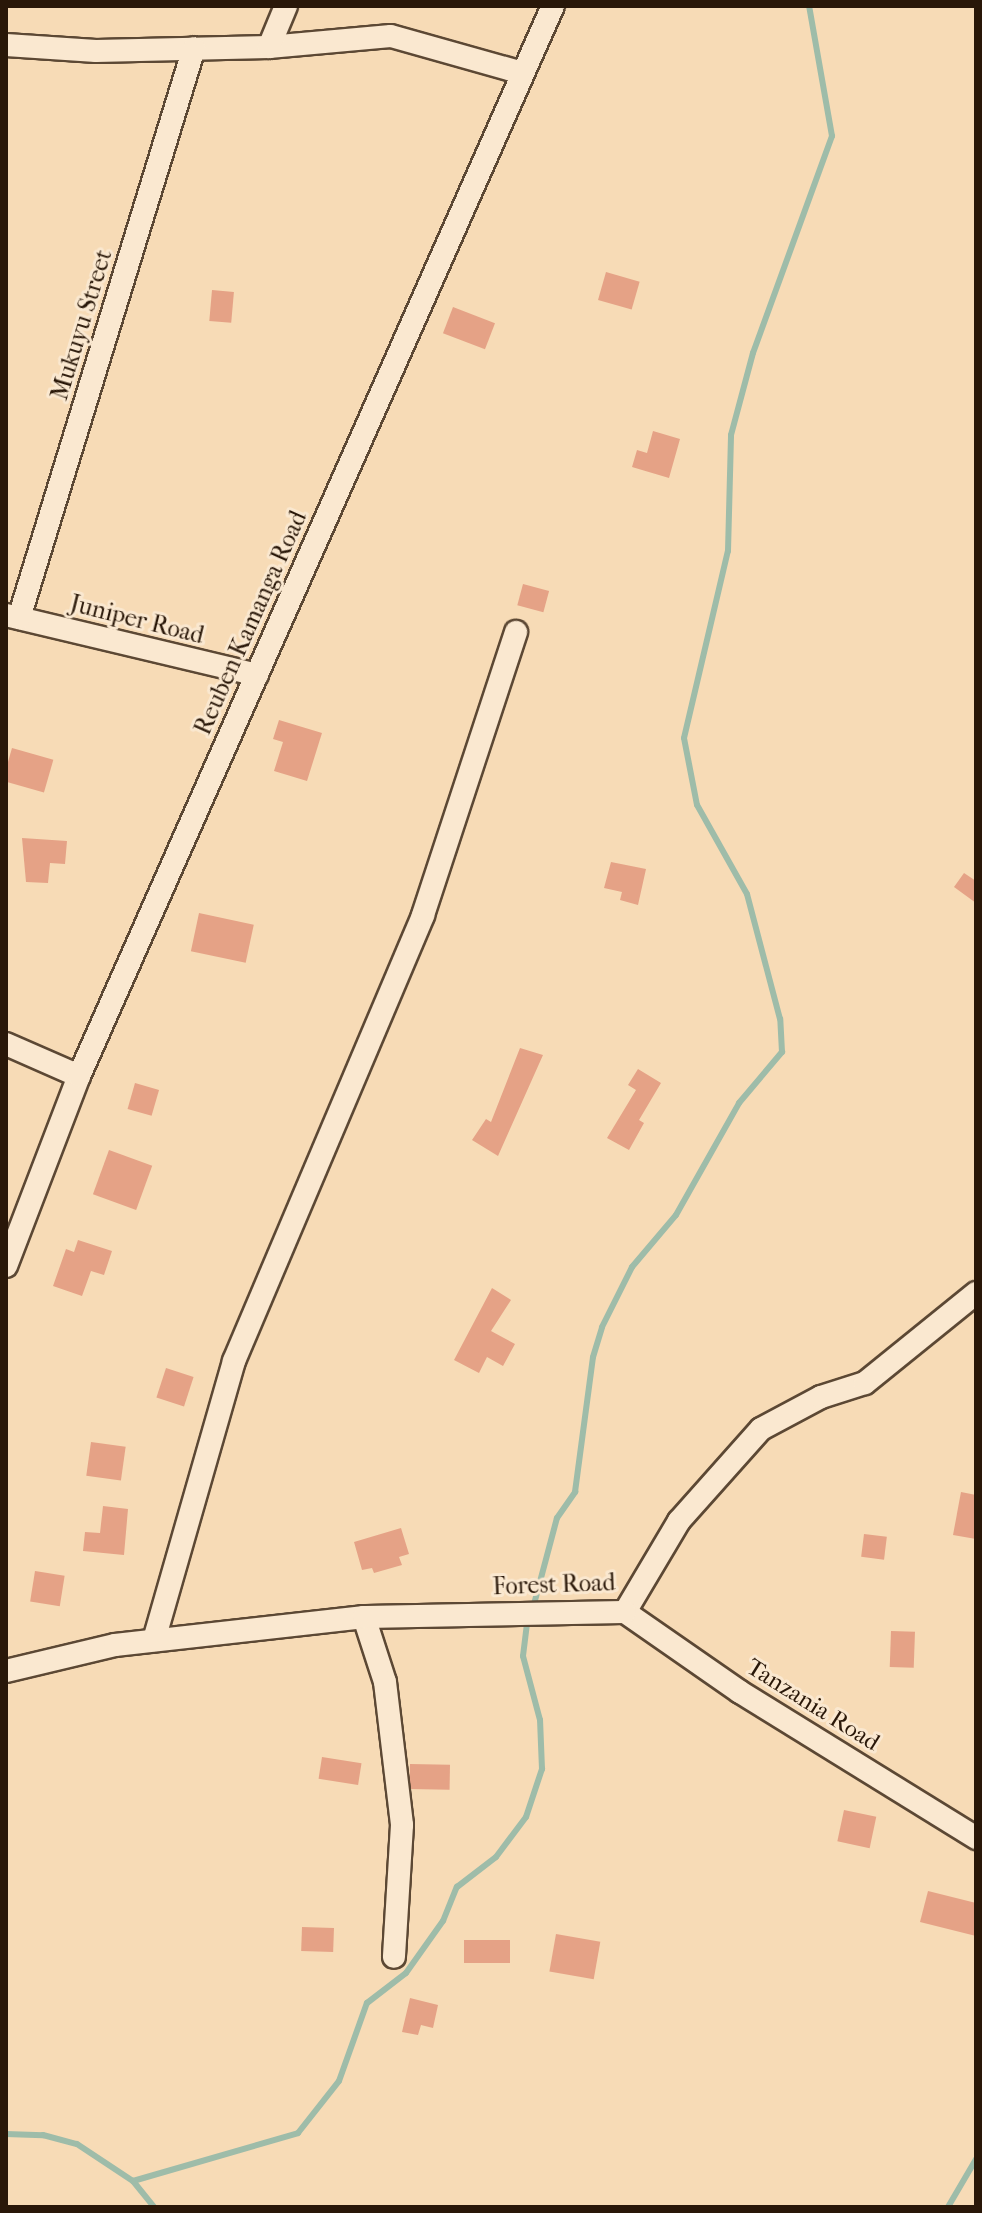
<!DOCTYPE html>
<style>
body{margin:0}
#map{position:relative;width:982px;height:2213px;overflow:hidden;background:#f7dbb6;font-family:"IM FELL French Canon",serif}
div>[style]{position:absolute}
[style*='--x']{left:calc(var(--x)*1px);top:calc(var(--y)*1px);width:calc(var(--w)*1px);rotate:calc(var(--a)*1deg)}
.stream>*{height:6px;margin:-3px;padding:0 3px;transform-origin:3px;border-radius:3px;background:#9ebca9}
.building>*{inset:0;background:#e5a286;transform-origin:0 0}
.roads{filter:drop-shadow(2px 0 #5c4834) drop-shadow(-2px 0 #5c4834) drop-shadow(0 2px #5c4834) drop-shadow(0 -2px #5c4834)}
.minor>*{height:22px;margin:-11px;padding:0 11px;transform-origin:11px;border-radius:11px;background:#fae8d0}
span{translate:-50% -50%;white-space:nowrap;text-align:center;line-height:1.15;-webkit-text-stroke:6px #fae8d0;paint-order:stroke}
.street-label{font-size:24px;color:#291708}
.frame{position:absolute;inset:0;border:8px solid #291708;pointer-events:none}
</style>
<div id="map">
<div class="stream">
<div style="--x:533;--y:1608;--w:93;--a:-75.1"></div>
<div style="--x:557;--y:1518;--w:32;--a:-55"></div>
<div style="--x:575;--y:1492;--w:136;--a:-82.4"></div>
<div style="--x:593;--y:1357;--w:31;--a:-73"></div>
<div style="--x:602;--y:1327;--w:67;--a:-63.4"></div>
<div style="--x:632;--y:1267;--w:68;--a:-49.8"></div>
<div style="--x:676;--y:1215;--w:129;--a:-60.6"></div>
<div style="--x:739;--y:1103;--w:67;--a:-49.9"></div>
<div style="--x:782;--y:1052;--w:33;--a:-93"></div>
<div style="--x:780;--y:1019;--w:129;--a:-104.8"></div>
<div style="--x:747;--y:894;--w:102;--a:-119.3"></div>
<div style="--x:697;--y:805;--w:68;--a:-101"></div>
<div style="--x:684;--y:738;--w:192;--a:-76.8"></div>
<div style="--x:728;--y:551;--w:116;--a:-88.5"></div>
<div style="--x:731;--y:435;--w:85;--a:-75"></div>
<div style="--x:753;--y:353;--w:231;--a:-70"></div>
<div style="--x:832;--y:136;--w:132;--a:-100"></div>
<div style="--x:6;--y:2134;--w:37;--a:2"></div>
<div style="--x:43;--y:2135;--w:35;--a:15"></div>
<div style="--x:77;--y:2144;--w:67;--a:33.5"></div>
<div style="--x:133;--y:2181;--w:33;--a:51"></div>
<div style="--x:133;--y:2181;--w:172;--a:-16.2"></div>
<div style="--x:298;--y:2133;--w:66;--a:-51.7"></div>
<div style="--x:339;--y:2081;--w:83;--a:-70.3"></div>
<div style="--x:367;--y:2003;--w:49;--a:-37.6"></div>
<div style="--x:406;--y:1973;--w:64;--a:-54.6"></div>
<div style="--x:443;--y:1921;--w:37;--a:-68"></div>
<div style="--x:457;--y:1887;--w:49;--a:-37.6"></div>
<div style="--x:496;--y:1857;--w:50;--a:-53.1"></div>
<div style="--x:526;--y:1817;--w:51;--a:-71.6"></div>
<div style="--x:542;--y:1769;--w:49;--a:-92.3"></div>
<div style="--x:540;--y:1720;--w:66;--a:-104.9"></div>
<div style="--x:523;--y:1656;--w:38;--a:-83"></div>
<div style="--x:948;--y:2207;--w:56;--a:-59.7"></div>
</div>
<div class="building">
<div style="left:606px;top:272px;width:35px;height:29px;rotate:16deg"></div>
<div style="left:212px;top:290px;width:22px;height:31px;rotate:5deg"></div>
<div style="left:453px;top:307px;width:45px;height:28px;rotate:21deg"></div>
<div style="clip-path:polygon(653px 431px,680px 439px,669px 478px,632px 467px,637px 450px,647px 453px)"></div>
<div style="left:523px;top:584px;width:27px;height:22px;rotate:15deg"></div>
<div style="clip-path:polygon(279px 720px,322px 733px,307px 781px,274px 771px,283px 742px,273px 739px)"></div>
<div style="left:12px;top:748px;width:43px;height:34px;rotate:16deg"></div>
<div style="clip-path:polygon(22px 838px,67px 841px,65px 864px,50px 863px,48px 883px,26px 882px)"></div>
<div style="clip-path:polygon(611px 862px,646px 869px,638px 905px,620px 900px,622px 892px,604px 888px)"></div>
<div style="clip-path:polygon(964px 873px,976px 881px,976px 903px,954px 887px)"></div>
<div style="left:199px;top:913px;width:56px;height:39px;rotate:12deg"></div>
<div style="clip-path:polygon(520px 1048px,543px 1055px,498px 1156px,472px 1140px,486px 1119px,491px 1122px)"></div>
<div style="clip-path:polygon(638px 1069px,661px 1083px,639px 1120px,644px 1123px,629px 1150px,607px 1138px,636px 1090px,628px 1085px)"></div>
<div style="left:135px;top:1083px;width:25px;height:27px;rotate:16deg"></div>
<div style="left:109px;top:1150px;width:46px;height:47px;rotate:20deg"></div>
<div style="clip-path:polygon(78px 1240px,112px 1251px,104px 1275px,91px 1271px,82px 1296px,53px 1286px,66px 1249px,74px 1252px)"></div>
<div style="clip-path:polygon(492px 1288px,511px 1300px,491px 1331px,515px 1344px,503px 1366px,487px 1357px,479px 1373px,454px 1360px)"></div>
<div style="left:166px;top:1368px;width:29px;height:31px;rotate:18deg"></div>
<div style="left:91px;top:1442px;width:35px;height:34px;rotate:8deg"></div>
<div style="clip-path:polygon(961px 1492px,976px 1495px,976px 1539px,953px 1535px)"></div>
<div style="clip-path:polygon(103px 1506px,128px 1509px,124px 1555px,83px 1551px,85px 1532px,100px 1533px)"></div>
<div style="clip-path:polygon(401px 1528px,409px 1554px,399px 1557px,402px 1565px,374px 1573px,372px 1568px,362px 1570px,354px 1542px)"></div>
<div style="left:864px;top:1534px;width:23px;height:23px;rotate:7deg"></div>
<div style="left:35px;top:1571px;width:30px;height:31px;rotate:9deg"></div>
<div style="left:891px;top:1631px;width:24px;height:36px;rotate:2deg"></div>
<div style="left:322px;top:1757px;width:40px;height:22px;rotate:9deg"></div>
<div style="left:410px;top:1764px;width:40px;height:25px;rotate:1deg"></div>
<div style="left:844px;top:1810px;width:33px;height:32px;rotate:12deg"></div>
<div style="clip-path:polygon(928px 1891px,976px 1903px,976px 1936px,920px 1922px)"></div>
<div style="left:302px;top:1927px;width:32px;height:24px;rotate:2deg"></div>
<div style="left:556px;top:1934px;width:45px;height:38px;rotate:10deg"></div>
<div style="left:464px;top:1940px;width:46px;height:23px"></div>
<div style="clip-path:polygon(410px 1998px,438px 2005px,433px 2028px,421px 2025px,418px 2035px,402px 2032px)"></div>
</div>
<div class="roads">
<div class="minor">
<div style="--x:6;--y:45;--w:90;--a:3.8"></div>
<div style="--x:96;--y:51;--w:173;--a:-1.3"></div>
<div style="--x:269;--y:47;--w:122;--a:-5.2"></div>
<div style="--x:391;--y:36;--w:137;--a:15.7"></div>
<div style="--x:269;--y:47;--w:44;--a:-67.5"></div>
<div style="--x:6;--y:615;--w:258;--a:13.4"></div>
<div style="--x:19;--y:618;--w:596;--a:-72.93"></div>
<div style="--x:6;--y:1044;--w:80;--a:23.7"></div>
<div style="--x:6;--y:1266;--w:204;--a:-69"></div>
<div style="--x:79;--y:1076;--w:1170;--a:-66.11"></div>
<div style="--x:625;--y:1612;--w:106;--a:-59.3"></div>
<div style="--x:679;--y:1521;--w:123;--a:-48.3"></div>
<div style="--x:761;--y:1429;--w:68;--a:-28.1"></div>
<div style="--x:821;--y:1397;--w:46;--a:-17.7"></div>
<div style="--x:865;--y:1383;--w:143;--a:-39"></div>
<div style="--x:625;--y:1612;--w:140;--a:34.8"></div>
<div style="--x:740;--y:1692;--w:278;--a:31.7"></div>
<div style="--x:364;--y:1617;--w:68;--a:72.1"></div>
<div style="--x:385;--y:1682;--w:144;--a:83.2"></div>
<div style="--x:402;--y:1825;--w:132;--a:93.5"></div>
<div style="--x:154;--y:1640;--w:290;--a:-74"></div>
<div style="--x:234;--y:1361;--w:484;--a:-67"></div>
<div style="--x:423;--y:915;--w:298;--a:-71.8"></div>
<div style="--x:6;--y:1671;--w:112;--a:-13.4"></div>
<div style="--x:115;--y:1645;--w:251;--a:-6.4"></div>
<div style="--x:364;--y:1617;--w:261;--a:-1.1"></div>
</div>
</div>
<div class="street-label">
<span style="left:82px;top:325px;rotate:-73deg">Mukuyu Street</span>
<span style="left:137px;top:620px;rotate:14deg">Juniper Road</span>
<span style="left:251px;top:623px;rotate:-66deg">Reuben Kamanga Road</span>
<span style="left:554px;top:1585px;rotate:-2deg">Forest Road</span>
<span style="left:813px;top:1705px;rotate:32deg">Tanzania Road</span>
</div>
<div class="frame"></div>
</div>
